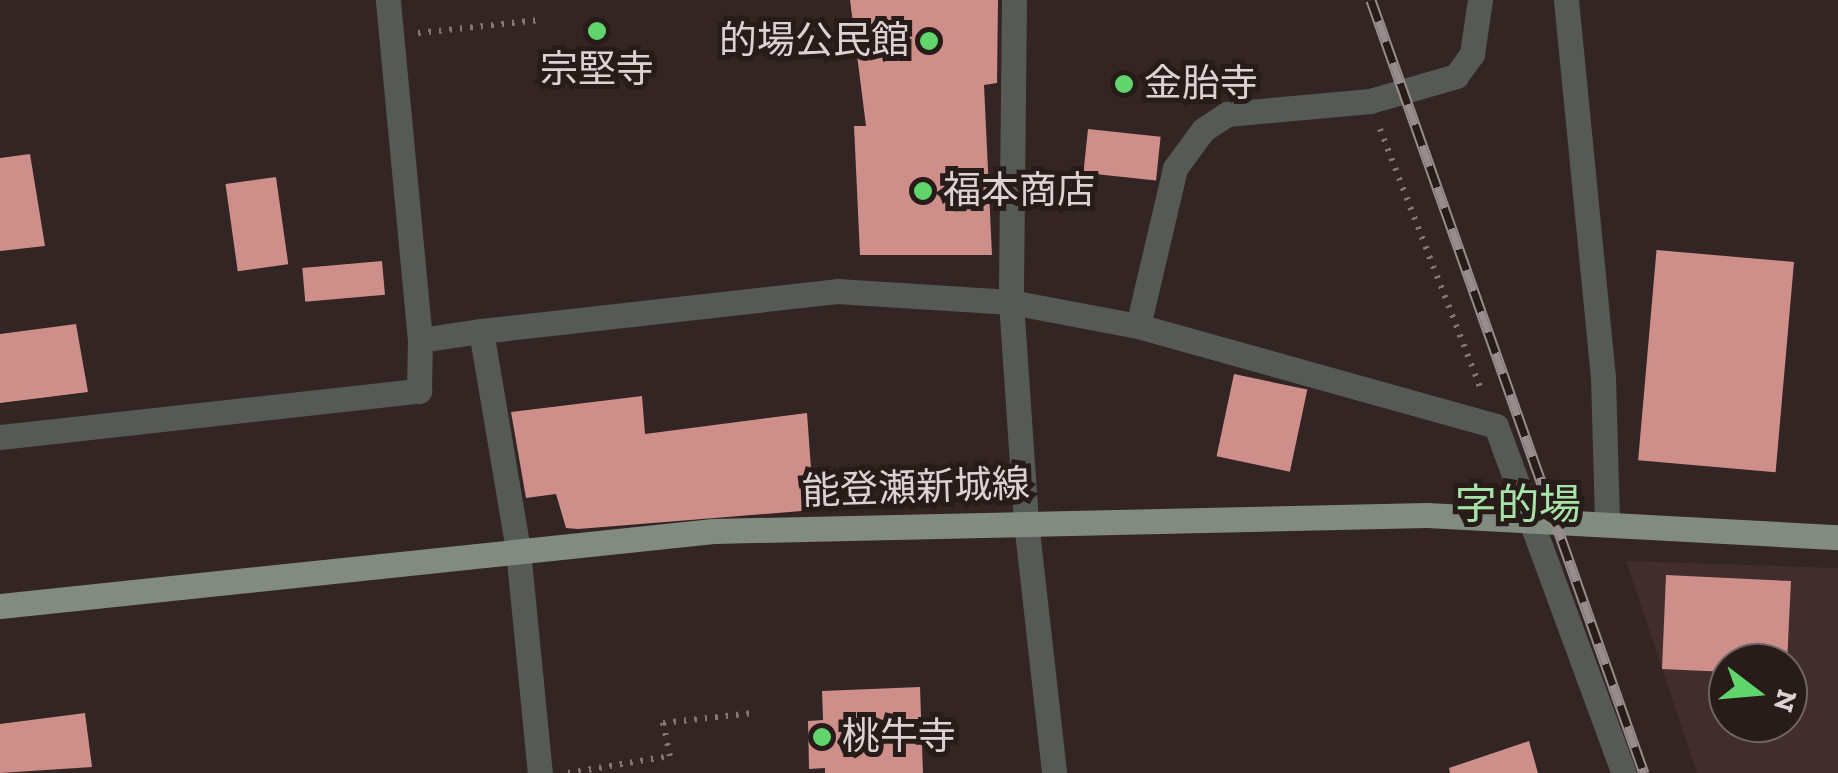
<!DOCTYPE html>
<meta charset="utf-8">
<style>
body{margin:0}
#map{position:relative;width:1838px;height:773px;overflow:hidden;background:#322524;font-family:"Zilla Slab","Noto Sans JP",serif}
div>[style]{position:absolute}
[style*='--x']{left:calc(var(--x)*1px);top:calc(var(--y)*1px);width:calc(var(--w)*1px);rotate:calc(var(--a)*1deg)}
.built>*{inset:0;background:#412e2c}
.building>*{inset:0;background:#ce8e89;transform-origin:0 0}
.path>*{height:6px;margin-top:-3px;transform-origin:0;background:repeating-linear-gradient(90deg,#817675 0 2.5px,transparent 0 10.5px)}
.minor>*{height:25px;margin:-12.5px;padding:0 12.5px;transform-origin:12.5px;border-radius:12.5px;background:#565a56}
.major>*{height:25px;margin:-12.5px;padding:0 12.5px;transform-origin:12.5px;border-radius:12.5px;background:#828b82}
.rail>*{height:11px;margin-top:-5.5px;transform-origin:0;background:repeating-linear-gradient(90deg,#281c1b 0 22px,#978d8c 0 44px);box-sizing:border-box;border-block:2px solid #978d8c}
.dots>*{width:28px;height:28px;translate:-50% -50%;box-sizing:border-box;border:5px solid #281c1b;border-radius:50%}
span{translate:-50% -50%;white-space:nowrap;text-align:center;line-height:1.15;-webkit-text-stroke:10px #281c1b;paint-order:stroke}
.poi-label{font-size:38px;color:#dbd2d1}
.right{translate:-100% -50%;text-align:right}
.left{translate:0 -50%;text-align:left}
.street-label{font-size:38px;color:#dbd2d1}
.quarter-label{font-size:42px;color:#a7e2a8}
.north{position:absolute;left:1708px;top:643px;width:100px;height:100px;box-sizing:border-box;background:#281c1b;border:2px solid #706564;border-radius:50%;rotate:106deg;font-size:28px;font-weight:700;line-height:40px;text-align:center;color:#dbd2d1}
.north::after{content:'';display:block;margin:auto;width:35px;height:45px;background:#60d56b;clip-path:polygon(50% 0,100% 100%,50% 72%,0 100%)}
</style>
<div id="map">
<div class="built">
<div style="clip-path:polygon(evenodd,1626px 561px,1838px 568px,1838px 773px,1697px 773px,1626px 561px,1728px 663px,1788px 663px,1788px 723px,1728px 723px,1728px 663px)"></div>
</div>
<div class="building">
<div style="clip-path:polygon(850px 0,998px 0,997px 83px,984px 85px,992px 255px,860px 255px,854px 126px,866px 126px)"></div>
<div style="left:1088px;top:129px;width:73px;height:44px;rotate:6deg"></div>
<div style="clip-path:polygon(30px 154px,45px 246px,0 251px,0 158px)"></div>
<div style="left:276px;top:177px;width:88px;height:51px;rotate:82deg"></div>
<div style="left:382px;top:261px;width:34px;height:80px;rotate:85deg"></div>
<div style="left:1794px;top:262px;width:211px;height:138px;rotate:95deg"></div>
<div style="clip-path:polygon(76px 324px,88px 392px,0 403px,0 334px)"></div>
<div style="left:1234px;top:374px;width:75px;height:84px;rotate:12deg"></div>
<div style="clip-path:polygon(642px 396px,645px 434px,807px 413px,814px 510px,578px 529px,566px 528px,556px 494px,526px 498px,511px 412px)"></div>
<div style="clip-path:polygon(1666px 575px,1791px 581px,1787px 663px,1728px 663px,1728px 672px,1662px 669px)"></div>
<div style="clip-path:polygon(920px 687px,923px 773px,825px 773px,825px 768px,809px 769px,808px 721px,823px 720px,822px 691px)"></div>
<div style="clip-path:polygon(85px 713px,92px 767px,0 773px,0 724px)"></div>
<div style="clip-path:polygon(1529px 741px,1538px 773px,1450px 773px,1449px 768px)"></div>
</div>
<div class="path">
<div style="--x:418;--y:33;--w:122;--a:-6.1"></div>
<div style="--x:1380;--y:129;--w:282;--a:68.8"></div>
<div style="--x:568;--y:773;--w:103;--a:-9.5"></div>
<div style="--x:670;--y:756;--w:34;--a:-102"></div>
<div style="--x:663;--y:723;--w:91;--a:-6.3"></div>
</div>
<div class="minor">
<div style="--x:1014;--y:0;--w:302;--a:90.6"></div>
<div style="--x:1011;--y:302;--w:221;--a:86.1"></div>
<div style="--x:1026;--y:522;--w:253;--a:83.6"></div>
<div style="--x:1566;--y:0;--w:379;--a:84.4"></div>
<div style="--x:1603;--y:377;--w:145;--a:88.4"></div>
<div style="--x:1138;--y:326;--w:162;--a:-76.8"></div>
<div style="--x:1175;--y:168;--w:47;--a:-53.6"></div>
<div style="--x:1203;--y:130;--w:29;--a:-34"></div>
<div style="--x:1227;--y:114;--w:144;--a:-5.2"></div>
<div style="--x:1370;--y:101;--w:90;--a:-16.2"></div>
<div style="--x:1456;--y:76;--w:27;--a:-54"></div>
<div style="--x:1472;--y:54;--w:55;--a:-81.6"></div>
<div style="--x:481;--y:331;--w:358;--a:-6.4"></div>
<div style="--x:837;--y:291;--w:174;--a:3.6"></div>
<div style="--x:1011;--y:302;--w:129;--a:10.7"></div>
<div style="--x:1138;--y:326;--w:372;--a:15.6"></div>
<div style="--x:1496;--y:426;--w:370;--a:69.8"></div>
<div style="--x:420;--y:340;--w:62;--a:-8.4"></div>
<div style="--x:481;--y:331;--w:222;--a:80.4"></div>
<div style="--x:518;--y:550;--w:224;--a:84.4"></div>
<div style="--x:0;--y:437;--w:422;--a:-6.3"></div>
<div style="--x:419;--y:391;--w:51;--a:-88.9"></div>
<div style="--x:420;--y:340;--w:342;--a:-95.4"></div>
</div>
<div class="major">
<div style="--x:0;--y:606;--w:717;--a:-6"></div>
<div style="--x:713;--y:531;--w:714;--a:-1.28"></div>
<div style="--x:1427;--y:515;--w:412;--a:3.1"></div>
</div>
<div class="rail">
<div style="--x:1371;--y:0;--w:820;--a:70.55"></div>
</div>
<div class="dots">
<div style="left:597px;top:31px;background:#60d56b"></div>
<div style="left:929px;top:41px;background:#60d56b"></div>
<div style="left:1124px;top:84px;background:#60d56b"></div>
<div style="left:923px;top:191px;background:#60d56b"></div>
<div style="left:822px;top:737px;background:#60d56b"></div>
</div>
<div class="poi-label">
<span class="right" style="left:909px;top:41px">的場公民館</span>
<span style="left:597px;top:70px">宗堅寺</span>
<span class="left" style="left:1144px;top:84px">金胎寺</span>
<span class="left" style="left:943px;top:191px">福本商店</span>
<span class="left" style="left:842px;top:737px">桃牛寺</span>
</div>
<div class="street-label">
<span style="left:916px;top:488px;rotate:-2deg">能登瀬新城線</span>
</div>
<div class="quarter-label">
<span style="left:1518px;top:505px">字的場</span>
</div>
<div class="north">N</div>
</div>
